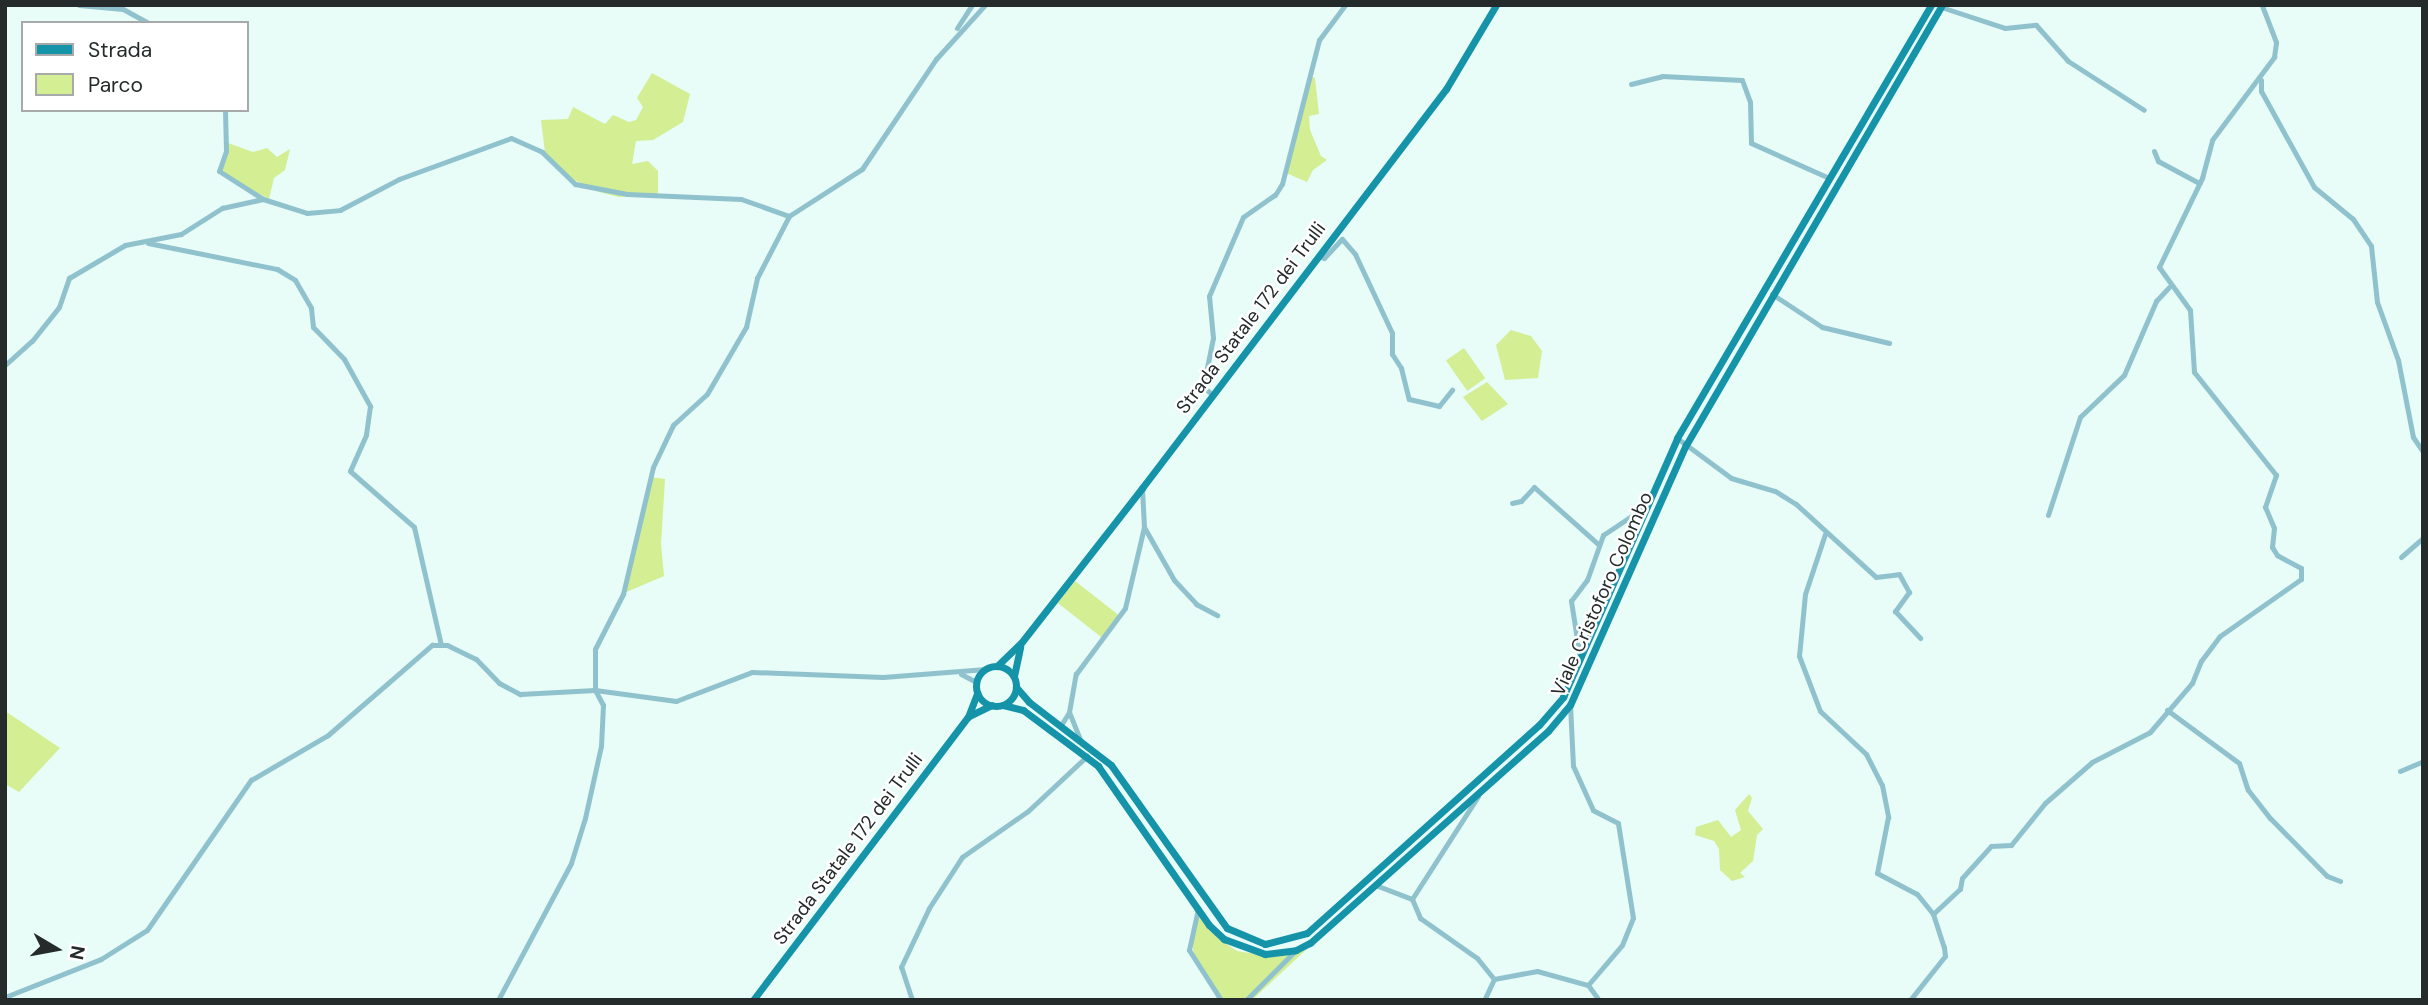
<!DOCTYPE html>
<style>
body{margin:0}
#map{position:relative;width:2428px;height:1005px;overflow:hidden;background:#e8fcf8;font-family:"DM Sans",sans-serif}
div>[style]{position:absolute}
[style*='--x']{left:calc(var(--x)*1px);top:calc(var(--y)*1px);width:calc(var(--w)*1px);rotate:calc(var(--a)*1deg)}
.green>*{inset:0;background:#d3ee93;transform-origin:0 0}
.minor>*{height:5px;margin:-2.5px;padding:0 2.5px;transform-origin:2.5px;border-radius:2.5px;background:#90c2cd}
.major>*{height:7px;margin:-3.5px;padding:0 3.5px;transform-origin:3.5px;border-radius:3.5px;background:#1593a8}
.major>.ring{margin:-3.5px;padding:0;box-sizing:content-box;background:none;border:7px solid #1593a8;border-radius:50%}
span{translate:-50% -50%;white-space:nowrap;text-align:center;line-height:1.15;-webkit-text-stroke:5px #fff;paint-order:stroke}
.street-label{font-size:19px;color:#242b2a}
.frame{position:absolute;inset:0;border:7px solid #242b2a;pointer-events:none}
.legend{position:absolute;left:21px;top:21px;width:228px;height:91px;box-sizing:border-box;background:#fff;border:2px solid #a7aaaa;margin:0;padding:9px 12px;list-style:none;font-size:21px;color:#242b2a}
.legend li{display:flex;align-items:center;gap:14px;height:35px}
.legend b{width:35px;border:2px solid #a7aaaa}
.north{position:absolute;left:21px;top:914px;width:70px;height:70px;-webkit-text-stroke:5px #fff;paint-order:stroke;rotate:100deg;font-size:19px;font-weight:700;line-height:28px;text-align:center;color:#242b2a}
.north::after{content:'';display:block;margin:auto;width:24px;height:32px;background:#242b2a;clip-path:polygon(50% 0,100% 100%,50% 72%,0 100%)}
</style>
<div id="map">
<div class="green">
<div style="clip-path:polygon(652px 73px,690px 94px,683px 122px,653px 140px,636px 141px,632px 164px,648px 161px,658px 171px,658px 195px,619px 197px,599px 192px,574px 180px,545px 153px,541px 120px,568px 119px,573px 107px,605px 124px,613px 115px,629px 122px,636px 120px,643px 107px,637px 98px)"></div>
<div style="clip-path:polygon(1309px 75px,1315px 78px,1319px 114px,1309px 116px,1310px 130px,1321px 156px,1327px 160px,1313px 170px,1307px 182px,1286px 173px)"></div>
<div style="clip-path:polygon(228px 143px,253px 152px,267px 148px,277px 157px,290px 149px,285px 170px,274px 178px,269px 199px,221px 173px)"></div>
<div style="clip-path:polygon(1511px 330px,1531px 336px,1542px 351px,1538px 378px,1505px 380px,1496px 345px)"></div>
<div style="left:1464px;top:348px;width:37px;height:22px;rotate:55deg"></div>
<div style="clip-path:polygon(1487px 382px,1508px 404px,1482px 421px,1463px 397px)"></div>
<div style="clip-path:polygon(651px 477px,665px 479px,661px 544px,664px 576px,624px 593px)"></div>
<div style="left:1075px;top:581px;width:58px;height:28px;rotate:38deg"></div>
<div style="clip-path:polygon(5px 711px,60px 748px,19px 792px,5px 784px)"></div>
<div style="clip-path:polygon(1749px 794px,1752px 798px,1748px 811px,1763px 829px,1757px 835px,1753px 861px,1740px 873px,1745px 877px,1732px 881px,1720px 870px,1719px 849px,1714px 841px,1695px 835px,1696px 827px,1718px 820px,1731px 837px,1741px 830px,1735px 810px)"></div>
<div style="clip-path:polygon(1199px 917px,1219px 939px,1237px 951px,1274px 957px,1307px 949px,1252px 1000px,1223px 1000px,1195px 958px,1192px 945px)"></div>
</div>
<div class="minor">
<div style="--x:79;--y:5;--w:44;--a:5.2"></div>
<div style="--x:123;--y:9;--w:29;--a:29"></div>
<div style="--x:1941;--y:7;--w:67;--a:18.2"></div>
<div style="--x:2005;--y:28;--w:31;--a:-6"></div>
<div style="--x:2036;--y:25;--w:48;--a:48.4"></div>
<div style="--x:2068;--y:61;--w:90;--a:32.8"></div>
<div style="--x:957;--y:28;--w:27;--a:-57"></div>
<div style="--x:2261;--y:80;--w:11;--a:90"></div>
<div style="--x:2261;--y:91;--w:110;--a:61.1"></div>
<div style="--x:2314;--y:187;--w:50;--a:39.4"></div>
<div style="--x:2353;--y:219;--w:32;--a:56"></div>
<div style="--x:2371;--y:246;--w:56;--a:83.9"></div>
<div style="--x:2377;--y:302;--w:62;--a:70.1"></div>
<div style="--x:2398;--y:360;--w:78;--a:79"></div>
<div style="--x:2413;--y:437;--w:18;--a:56"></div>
<div style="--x:1631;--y:84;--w:32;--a:-14"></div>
<div style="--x:1662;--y:76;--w:80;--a:2.9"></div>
<div style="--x:1742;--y:80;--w:23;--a:70"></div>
<div style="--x:1750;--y:102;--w:41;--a:88.6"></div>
<div style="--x:1751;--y:143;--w:85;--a:24.2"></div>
<div style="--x:225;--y:110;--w:41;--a:88.6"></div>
<div style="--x:226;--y:151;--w:21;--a:109"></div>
<div style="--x:219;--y:171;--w:52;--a:32.5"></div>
<div style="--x:263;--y:199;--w:46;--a:17.7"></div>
<div style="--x:307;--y:213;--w:33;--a:-5"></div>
<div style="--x:340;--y:210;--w:67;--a:-27.7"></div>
<div style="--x:399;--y:179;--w:119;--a:-20.1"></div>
<div style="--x:511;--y:138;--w:34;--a:24"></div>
<div style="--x:542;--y:152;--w:46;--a:44.1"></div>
<div style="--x:575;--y:184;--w:53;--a:10.9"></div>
<div style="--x:627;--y:194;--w:114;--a:2.5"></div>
<div style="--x:741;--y:199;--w:51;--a:19.5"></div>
<div style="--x:2154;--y:151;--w:11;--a:68"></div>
<div style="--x:2158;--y:161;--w:47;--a:28.2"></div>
<div style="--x:789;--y:216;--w:87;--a:-32.8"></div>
<div style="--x:862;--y:169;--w:133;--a:-56.1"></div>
<div style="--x:936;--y:59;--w:73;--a:-47.8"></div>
<div style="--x:148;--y:243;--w:132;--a:11.4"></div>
<div style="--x:277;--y:269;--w:21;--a:31"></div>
<div style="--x:295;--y:280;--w:32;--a:60"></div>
<div style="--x:311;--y:308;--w:19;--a:84"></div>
<div style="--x:313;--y:327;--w:45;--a:45.9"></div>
<div style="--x:344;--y:359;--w:54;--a:61"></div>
<div style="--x:370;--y:406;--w:29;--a:98"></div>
<div style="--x:366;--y:435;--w:39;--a:114"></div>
<div style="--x:350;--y:471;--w:85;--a:41.2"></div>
<div style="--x:414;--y:527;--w:121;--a:77.1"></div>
<div style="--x:1319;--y:256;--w:5;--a:22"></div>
<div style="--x:1324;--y:258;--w:26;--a:-47"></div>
<div style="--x:1342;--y:239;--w:20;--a:49"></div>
<div style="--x:1355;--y:254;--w:87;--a:64.9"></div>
<div style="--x:1392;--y:333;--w:21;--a:90"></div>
<div style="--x:1392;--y:354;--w:17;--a:57"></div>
<div style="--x:1401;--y:368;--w:32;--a:76"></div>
<div style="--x:1409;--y:399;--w:31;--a:13"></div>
<div style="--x:1439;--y:406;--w:21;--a:-51"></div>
<div style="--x:1772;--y:294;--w:60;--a:33.4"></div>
<div style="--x:1822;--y:327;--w:69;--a:13.4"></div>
<div style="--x:5;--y:365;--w:36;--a:-42"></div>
<div style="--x:32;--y:341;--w:43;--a:-51.5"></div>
<div style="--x:59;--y:307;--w:31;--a:-71"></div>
<div style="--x:69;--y:278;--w:65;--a:-30.5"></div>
<div style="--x:125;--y:245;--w:57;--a:-11.1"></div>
<div style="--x:181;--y:234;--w:49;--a:-32.4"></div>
<div style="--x:222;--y:208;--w:42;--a:-12.4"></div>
<div style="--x:1213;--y:395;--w:13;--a:-141"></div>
<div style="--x:1203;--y:387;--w:50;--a:-78.5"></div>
<div style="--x:1213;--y:338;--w:42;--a:-95.4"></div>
<div style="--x:1209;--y:296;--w:86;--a:-66.7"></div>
<div style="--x:1243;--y:217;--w:39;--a:-35"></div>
<div style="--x:1275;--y:195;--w:13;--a:-58"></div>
<div style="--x:1282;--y:184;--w:149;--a:-75.6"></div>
<div style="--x:1319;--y:40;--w:44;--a:-53.4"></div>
<div style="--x:1677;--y:438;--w:67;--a:36.5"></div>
<div style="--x:1731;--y:478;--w:46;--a:16.5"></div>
<div style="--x:1775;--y:491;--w:25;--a:32"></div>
<div style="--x:1796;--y:504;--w:108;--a:42.4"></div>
<div style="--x:1876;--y:577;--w:23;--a:-7"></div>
<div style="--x:1899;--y:574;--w:21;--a:61"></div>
<div style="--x:1909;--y:592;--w:24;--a:126"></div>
<div style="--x:1895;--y:611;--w:37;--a:47"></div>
<div style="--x:1512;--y:503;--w:9;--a:-13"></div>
<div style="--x:1521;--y:501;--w:19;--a:-47"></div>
<div style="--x:1534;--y:487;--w:87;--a:41.7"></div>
<div style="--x:2048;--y:515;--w:103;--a:-71.9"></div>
<div style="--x:2080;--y:417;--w:61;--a:-43.7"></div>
<div style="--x:2124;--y:375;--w:81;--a:-66.6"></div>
<div style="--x:2156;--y:301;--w:19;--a:-47"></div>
<div style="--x:1144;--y:527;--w:61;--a:60.5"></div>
<div style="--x:1174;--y:580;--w:33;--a:47"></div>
<div style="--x:1196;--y:604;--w:24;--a:28"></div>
<div style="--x:1825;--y:534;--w:63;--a:108.4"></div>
<div style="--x:1805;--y:594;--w:62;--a:95.5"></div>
<div style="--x:1799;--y:656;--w:59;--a:69.1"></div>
<div style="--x:1820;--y:711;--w:63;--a:43.1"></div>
<div style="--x:1866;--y:754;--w:35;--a:63"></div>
<div style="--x:1882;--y:785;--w:33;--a:79"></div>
<div style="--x:1888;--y:817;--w:57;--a:101.1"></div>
<div style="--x:1877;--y:873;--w:45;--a:27.7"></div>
<div style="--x:1917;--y:894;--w:26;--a:51"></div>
<div style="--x:1933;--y:914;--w:35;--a:72"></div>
<div style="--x:1944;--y:947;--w:9;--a:84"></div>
<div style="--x:1945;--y:956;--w:56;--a:128.5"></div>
<div style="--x:2401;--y:557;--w:29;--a:-41"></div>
<div style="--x:1580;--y:658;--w:58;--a:-99"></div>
<div style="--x:1571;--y:601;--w:26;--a:-53"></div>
<div style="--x:1587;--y:580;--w:48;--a:-70.4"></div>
<div style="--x:1603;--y:535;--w:54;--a:-33.7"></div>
<div style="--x:961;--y:674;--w:17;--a:28"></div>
<div style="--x:2167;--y:710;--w:89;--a:36.4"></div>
<div style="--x:2239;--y:763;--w:28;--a:72"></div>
<div style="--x:2248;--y:790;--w:36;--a:52"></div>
<div style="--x:2270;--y:818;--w:81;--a:45.5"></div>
<div style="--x:2327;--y:876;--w:14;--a:21"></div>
<div style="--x:1069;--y:712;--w:29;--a:68"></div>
<div style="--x:1061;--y:725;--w:15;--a:-58"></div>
<div style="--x:1069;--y:712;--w:39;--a:-80"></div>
<div style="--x:1076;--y:674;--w:82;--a:-53.4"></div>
<div style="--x:1125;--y:608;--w:83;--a:-76.8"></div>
<div style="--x:1144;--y:527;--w:39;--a:-93"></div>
<div style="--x:2400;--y:771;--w:25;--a:-23"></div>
<div style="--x:1378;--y:886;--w:36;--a:21"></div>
<div style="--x:1412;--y:899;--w:21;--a:67"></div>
<div style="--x:1420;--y:918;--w:70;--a:35.1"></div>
<div style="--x:1477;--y:958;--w:27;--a:51"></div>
<div style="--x:1494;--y:979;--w:23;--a:115"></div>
<div style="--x:1412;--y:899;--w:122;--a:-57.3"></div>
<div style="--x:1198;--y:909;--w:42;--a:102.4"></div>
<div style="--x:1189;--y:950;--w:59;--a:57.4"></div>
<div style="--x:1933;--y:914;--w:37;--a:-43"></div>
<div style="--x:1960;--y:889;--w:11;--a:-80"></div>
<div style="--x:1962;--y:878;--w:43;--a:-47.8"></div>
<div style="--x:1991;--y:846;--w:20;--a:-3"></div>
<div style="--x:2011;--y:845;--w:54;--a:-51"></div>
<div style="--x:2045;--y:803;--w:62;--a:-41.1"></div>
<div style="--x:2092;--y:762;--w:65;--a:-27.3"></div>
<div style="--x:2150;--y:732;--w:65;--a:-49.4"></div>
<div style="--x:2192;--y:683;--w:24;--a:-68"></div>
<div style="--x:2201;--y:661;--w:31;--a:-53"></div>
<div style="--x:2220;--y:636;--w:99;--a:-35.1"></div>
<div style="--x:2301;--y:579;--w:11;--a:-90"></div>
<div style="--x:2301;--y:568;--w:27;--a:-152"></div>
<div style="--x:2277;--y:555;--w:9;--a:-122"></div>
<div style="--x:2272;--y:547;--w:19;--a:-84"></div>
<div style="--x:2274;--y:528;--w:23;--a:-113"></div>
<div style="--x:2265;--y:507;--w:34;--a:-71"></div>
<div style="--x:2276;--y:475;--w:132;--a:-128.5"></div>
<div style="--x:2194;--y:372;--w:62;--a:-93.7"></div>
<div style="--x:2190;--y:310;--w:53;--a:-125.8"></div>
<div style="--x:2159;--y:267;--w:99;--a:-64.2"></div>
<div style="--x:2202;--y:178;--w:39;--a:-75"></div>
<div style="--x:2212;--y:140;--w:104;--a:-53.2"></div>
<div style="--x:2274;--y:57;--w:15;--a:-82"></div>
<div style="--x:2276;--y:42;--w:40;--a:-111"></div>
<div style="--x:1494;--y:979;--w:44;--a:-10.5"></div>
<div style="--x:1537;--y:971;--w:53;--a:15.4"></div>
<div style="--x:1588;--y:985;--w:52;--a:-49.6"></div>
<div style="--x:1622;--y:945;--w:29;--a:-68"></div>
<div style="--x:1633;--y:918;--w:96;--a:-99"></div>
<div style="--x:1618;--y:823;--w:28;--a:-153"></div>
<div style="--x:1593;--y:810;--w:48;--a:-114.4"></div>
<div style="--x:1573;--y:766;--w:61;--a:-92.8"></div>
<div style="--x:1588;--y:985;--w:19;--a:54"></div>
<div style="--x:5;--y:997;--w:103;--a:-21.6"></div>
<div style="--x:101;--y:959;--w:54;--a:-32.2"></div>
<div style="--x:147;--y:930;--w:183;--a:-55.3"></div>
<div style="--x:251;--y:780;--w:89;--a:-30.3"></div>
<div style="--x:328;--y:735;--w:138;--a:-40.9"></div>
<div style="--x:432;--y:645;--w:15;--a:0"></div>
<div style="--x:447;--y:645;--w:32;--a:26"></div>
<div style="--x:476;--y:659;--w:33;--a:46"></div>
<div style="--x:499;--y:683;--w:24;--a:28"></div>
<div style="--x:520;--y:694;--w:75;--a:-3.1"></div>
<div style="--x:595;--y:690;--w:82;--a:7.7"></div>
<div style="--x:676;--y:701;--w:81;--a:-20.9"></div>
<div style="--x:752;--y:672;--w:131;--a:2.2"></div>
<div style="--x:883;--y:677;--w:103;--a:-4.4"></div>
<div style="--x:498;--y:1000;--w:155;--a:-61.9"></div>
<div style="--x:571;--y:863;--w:47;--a:-72.7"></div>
<div style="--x:585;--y:818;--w:74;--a:-77.5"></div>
<div style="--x:601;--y:746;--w:41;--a:-87.2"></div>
<div style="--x:603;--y:705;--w:17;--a:-118"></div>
<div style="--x:595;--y:690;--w:41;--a:-90"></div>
<div style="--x:595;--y:649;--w:62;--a:-63"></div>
<div style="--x:623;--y:594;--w:130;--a:-76.7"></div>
<div style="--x:653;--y:467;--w:47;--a:-64.5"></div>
<div style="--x:673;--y:425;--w:46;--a:-42.4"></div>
<div style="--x:707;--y:394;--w:78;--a:-59.8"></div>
<div style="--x:746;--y:327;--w:50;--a:-77.3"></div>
<div style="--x:757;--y:278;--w:70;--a:-62.7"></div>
<div style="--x:912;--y:1000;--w:35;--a:-108"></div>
<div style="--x:901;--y:967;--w:65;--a:-64.6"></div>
<div style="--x:929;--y:908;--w:61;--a:-57.1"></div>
<div style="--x:962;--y:857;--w:80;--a:-34.9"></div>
<div style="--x:1028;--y:811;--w:81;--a:-43"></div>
<div style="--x:1246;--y:1000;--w:71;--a:-45"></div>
</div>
<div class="major">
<div style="--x:997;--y:666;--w:33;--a:-44"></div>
<div style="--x:1021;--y:643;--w:197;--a:-52"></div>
<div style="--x:1142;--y:488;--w:502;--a:-52.7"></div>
<div style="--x:1446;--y:89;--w:98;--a:-59.2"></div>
<div class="ring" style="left:976px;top:666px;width:33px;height:33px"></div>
<div style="--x:1014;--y:676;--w:30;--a:-78"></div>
<div style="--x:1016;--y:687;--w:20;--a:49"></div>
<div style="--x:1029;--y:702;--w:103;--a:37.5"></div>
<div style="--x:1111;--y:765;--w:200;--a:54.6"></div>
<div style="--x:1227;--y:928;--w:41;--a:22.8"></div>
<div style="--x:1265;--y:944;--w:43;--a:-14.7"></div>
<div style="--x:1307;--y:933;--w:312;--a:-41.9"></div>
<div style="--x:1539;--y:725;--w:37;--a:-49"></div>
<div style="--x:1563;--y:697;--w:283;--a:-66.2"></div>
<div style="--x:1677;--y:438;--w:502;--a:-59.6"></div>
<div style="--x:1003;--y:705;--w:21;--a:14"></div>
<div style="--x:1023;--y:710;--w:94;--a:36.7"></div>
<div style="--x:1098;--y:766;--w:194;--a:55.1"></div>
<div style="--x:1209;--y:925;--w:21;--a:43"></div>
<div style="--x:1224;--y:939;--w:44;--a:20.1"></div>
<div style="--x:1265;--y:954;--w:31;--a:-7"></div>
<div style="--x:1296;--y:950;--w:16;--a:-27"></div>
<div style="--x:1310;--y:943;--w:319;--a:-41.7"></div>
<div style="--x:1548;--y:731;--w:34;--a:-50"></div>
<div style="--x:1570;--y:705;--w:285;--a:-66"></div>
<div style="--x:1686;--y:445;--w:509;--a:-59.81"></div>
<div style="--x:969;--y:716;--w:25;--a:-26"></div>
<div style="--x:753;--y:1000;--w:355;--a:-52.8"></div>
<div style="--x:968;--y:717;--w:26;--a:-69"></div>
</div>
<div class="street-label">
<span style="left:1251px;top:318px;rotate:-53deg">Strada Statale 172 dei Trulli</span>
<span style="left:1602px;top:594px;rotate:-66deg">Viale Cristoforo Colombo</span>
<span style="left:848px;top:849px;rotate:-53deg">Strada Statale 172 dei Trulli</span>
</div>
<div class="frame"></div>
<ul class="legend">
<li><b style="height:9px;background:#1593a8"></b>Strada</li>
<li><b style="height:19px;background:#d3ee93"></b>Parco</li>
</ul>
<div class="north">N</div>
</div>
